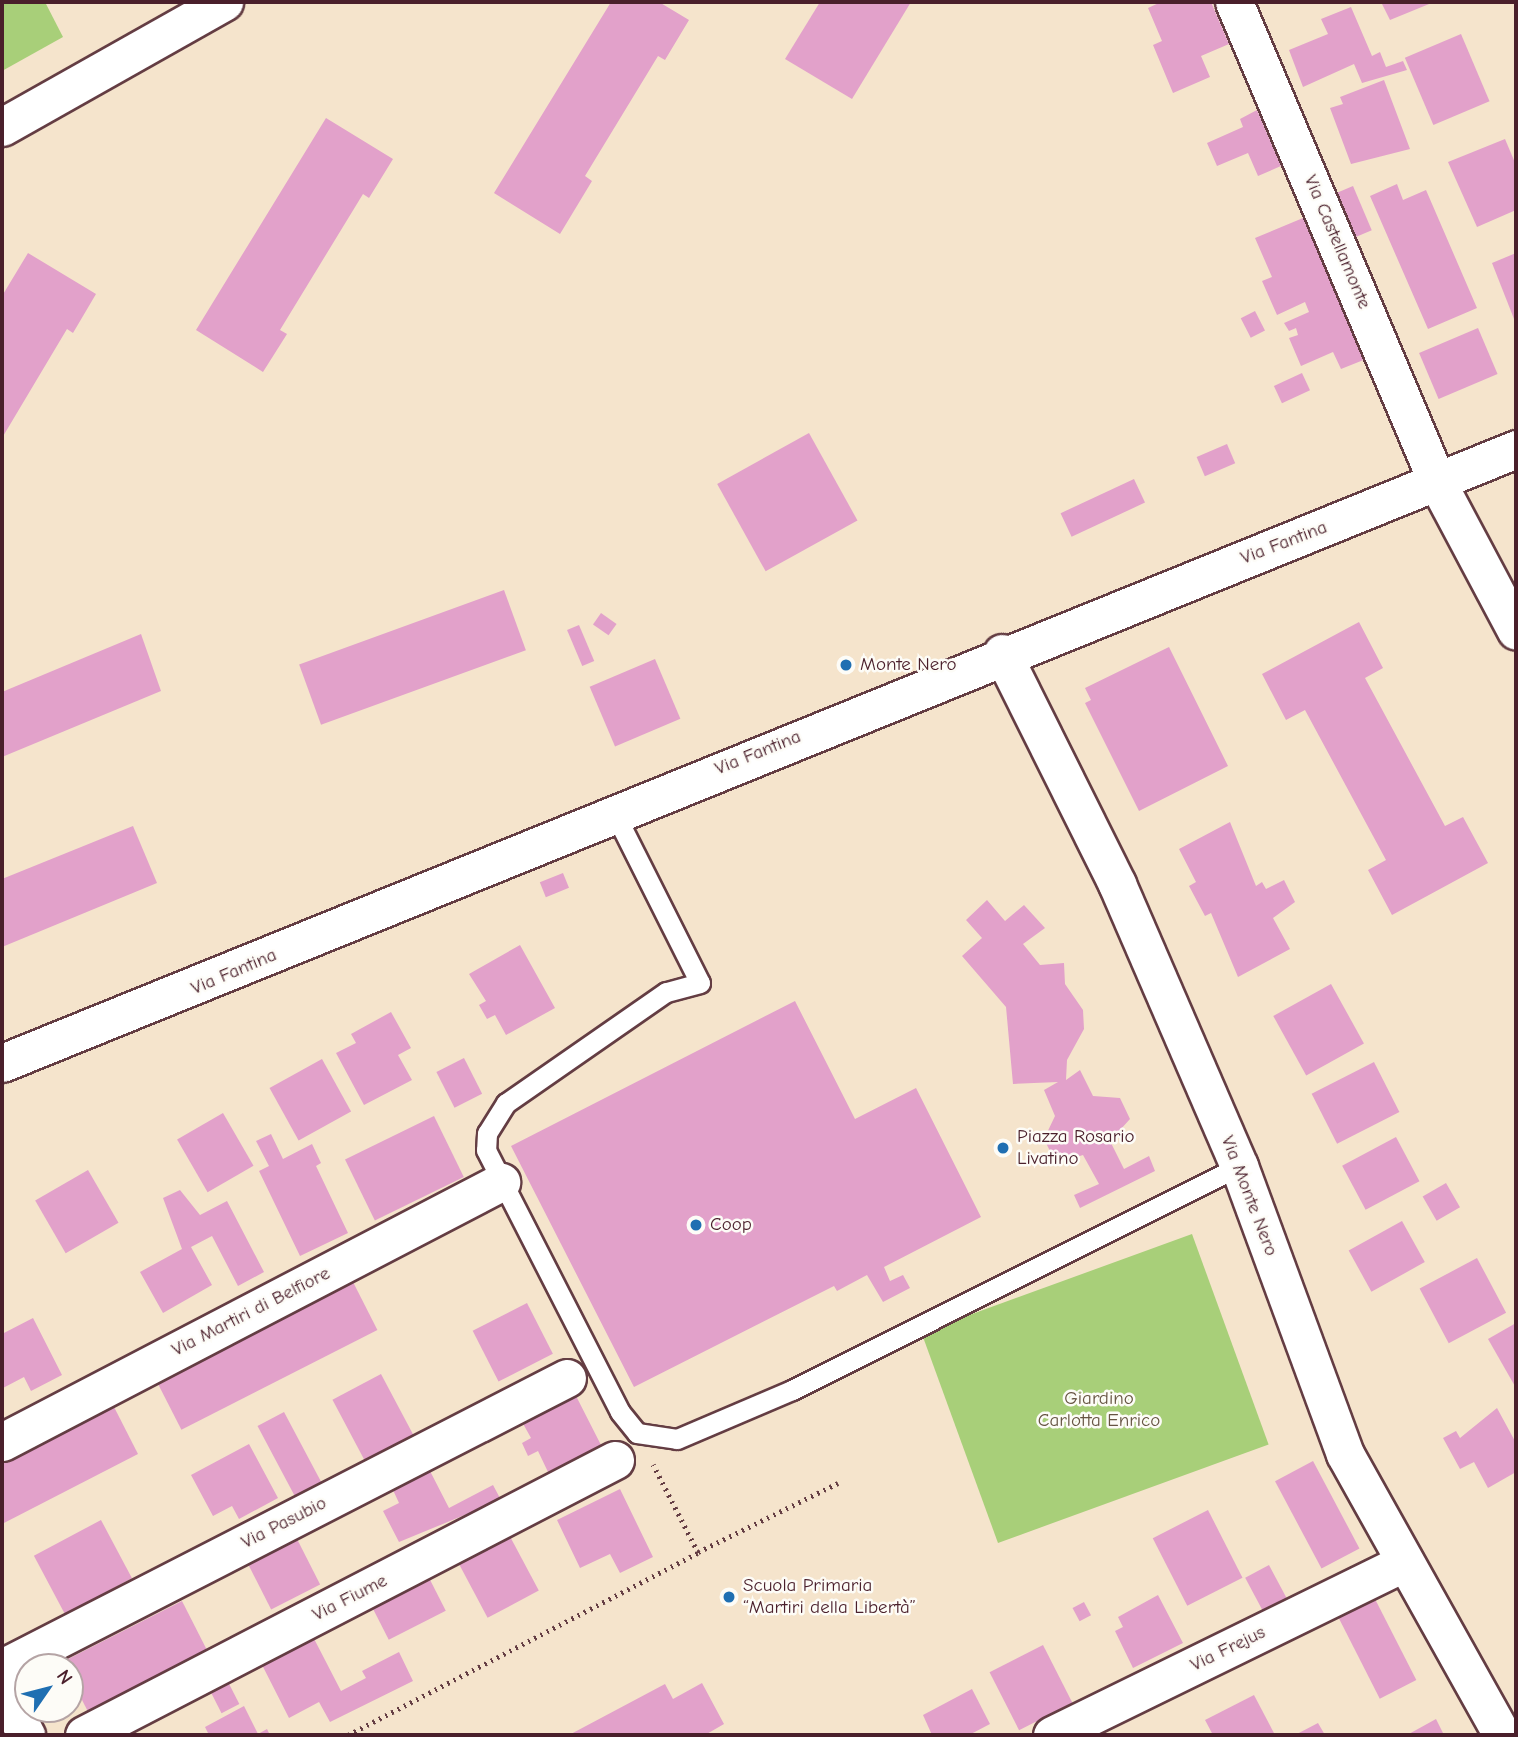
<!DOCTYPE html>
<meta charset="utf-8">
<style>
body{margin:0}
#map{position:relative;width:1518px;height:1737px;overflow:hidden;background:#f5e4cc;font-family:"Comic Neue",sans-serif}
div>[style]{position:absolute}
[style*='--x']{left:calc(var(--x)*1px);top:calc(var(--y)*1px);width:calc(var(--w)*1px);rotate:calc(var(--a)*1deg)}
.green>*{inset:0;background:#a8cf79;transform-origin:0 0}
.building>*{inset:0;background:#e2a1ca;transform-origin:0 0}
.path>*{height:4.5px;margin-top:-2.25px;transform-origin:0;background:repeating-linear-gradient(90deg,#643d43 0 2px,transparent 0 7px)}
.roads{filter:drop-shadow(2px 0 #643d43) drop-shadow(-2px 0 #643d43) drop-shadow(0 2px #643d43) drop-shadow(0 -2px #643d43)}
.service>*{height:19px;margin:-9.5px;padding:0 9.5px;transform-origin:9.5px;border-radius:9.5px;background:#fff}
.minor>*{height:37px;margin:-18.5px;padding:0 18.5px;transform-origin:18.5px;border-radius:18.5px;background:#fff}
.dots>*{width:19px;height:19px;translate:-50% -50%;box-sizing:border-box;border:4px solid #fdfcf7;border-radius:50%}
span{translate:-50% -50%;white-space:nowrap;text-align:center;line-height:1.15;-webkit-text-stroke:5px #fdfcf7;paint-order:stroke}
.street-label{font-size:19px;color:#4a1f2b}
.poi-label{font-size:19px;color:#4a1f2b}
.left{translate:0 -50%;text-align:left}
.park-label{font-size:19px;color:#665442}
.frame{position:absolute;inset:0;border:4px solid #4a1f2b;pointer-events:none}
.north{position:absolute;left:14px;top:1653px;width:70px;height:70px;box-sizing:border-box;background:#fdfcf7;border:2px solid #b5a4a5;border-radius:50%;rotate:55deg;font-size:19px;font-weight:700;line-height:28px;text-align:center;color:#4a1f2b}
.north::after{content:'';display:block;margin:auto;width:24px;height:32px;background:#1f6fb2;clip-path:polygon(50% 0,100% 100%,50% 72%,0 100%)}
</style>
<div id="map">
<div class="green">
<div style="clip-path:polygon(2px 2px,45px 2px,63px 37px,2px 71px)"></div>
<div style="left:1192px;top:1234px;width:224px;height:288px;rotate:70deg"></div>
</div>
<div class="building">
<div style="clip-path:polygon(611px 2px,659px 2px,689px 20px,665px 60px,658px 56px,585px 176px,592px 181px,560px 234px,494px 193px)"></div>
<div style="clip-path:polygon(820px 2px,911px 2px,852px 99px,785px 59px)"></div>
<div style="clip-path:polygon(1161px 2px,1211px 2px,1229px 44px,1201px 56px,1210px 77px,1173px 93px,1153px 45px,1162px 41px,1148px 8px)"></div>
<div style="clip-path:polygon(1381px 2px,1434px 2px,1390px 20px)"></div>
<div style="clip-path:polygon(1351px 7px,1372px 56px,1380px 52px,1386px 67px,1403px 61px,1407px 70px,1362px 83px,1354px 64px,1303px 87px,1289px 50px,1328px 34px,1321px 19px)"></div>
<div style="left:1461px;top:34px;width:73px;height:61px;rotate:67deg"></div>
<div style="clip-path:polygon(1384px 80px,1410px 149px,1351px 164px,1330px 108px,1343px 104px,1340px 97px)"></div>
<div style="clip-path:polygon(1257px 110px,1281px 166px,1258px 176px,1248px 153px,1217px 166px,1207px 143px,1243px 127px,1240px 119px)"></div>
<div style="clip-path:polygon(326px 118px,393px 159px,369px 198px,363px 194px,280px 330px,287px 334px,263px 372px,196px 330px)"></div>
<div style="clip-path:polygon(1505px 139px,1516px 165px,1516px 210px,1477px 227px,1448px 162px)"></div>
<div style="clip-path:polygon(1397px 184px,1403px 200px,1426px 190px,1477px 308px,1428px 329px,1370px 196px)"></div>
<div style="left:1353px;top:186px;width:48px;height:25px;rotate:67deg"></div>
<div style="clip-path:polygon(1303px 218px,1366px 359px,1341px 369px,1333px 352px,1301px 366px,1289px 338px,1298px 335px,1296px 328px,1289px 331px,1284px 323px,1309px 312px,1305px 302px,1277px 315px,1262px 281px,1272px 277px,1255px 238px)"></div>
<div style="clip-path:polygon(28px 253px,96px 294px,73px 333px,67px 329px,2px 438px,2px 296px)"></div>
<div style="clip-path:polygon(1516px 253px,1516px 324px,1492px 263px)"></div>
<div style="left:1255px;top:311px;width:22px;height:16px;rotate:63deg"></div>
<div style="left:1478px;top:328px;width:50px;height:64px;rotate:67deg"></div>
<div style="left:1302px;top:373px;width:19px;height:31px;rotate:65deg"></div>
<div style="left:809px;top:433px;width:100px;height:105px;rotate:61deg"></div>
<div style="left:1227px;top:444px;width:21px;height:33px;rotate:67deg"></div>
<div style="left:1134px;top:479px;width:26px;height:81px;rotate:65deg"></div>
<div style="left:504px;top:590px;width:64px;height:218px;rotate:70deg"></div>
<div style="left:601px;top:613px;width:19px;height:14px;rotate:35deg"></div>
<div style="clip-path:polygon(1359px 622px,1383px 668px,1365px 678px,1445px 826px,1463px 817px,1488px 863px,1392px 915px,1368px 870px,1386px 860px,1305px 710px,1286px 720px,1262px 674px)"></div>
<div style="left:579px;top:625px;width:39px;height:13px;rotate:67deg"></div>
<div style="clip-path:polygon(141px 634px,161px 691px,2px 757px,2px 692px)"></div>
<div style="clip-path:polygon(1169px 647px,1228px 766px,1139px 811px,1085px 703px,1091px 700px,1085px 688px)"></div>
<div style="left:655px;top:659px;width:65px;height:71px;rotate:67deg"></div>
<div style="clip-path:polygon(1230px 822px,1256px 886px,1262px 882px,1266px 889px,1284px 880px,1295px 902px,1273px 918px,1290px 949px,1238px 977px,1211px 913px,1205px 916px,1189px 886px,1196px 882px,1179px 849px)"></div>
<div style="clip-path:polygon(133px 826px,157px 883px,2px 947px,2px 879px)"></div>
<div style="left:563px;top:873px;width:16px;height:25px;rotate:68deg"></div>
<div style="clip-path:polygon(987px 900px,1005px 921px,1024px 905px,1045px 928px,1023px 944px,1040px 965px,1064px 963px,1065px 984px,1083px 1010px,1084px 1029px,1067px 1060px,1066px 1080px,1080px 1070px,1093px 1096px,1120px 1098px,1130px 1119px,1110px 1141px,1124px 1169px,1149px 1156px,1155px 1171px,1080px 1208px,1074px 1195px,1099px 1184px,1083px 1155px,1067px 1160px,1052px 1155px,1044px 1139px,1055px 1116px,1044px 1090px,1058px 1082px,1013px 1084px,1006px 1007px,962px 956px,982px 938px,966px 920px)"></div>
<div style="clip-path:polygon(520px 945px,555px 1008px,506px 1035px,495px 1015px,487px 1019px,479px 1005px,486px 1001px,469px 974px)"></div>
<div style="left:1331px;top:984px;width:68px;height:66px;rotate:61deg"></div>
<div style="clip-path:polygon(795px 1001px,855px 1119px,916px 1088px,981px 1217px,884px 1267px,890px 1281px,903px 1275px,910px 1288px,883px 1302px,867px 1275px,837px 1291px,834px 1286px,634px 1387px,511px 1146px)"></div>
<div style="clip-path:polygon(391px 1012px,411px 1048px,398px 1055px,412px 1080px,364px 1105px,336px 1053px,356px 1043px,351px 1034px)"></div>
<div style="left:464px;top:1058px;width:40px;height:31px;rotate:63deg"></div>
<div style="left:322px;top:1059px;width:60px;height:60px;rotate:61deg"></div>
<div style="left:1374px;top:1062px;width:56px;height:70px;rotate:63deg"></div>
<div style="left:223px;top:1113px;width:61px;height:53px;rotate:60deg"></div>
<div style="left:434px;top:1116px;width:68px;height:99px;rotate:64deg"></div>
<div style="clip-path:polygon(271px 1134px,283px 1159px,312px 1144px,321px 1163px,316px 1166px,348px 1233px,300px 1256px,259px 1171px,269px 1166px,256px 1141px)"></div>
<div style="left:1396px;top:1137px;width:50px;height:61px;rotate:62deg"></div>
<div style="left:88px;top:1170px;width:61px;height:61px;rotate:60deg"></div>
<div style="left:1446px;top:1183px;width:28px;height:27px;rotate:60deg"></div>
<div style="clip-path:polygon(180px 1190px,200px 1215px,227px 1201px,264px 1272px,238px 1286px,212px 1236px,191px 1247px,212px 1285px,163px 1313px,140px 1272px,182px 1249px,163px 1198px)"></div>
<div style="left:1402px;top:1221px;width:47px;height:61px;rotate:61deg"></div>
<div style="left:1477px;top:1258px;width:62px;height:65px;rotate:62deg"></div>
<div style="left:352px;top:1280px;width:56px;height:220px;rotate:63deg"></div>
<div style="left:527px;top:1303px;width:57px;height:61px;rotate:63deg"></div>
<div style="clip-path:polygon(33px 1318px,62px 1375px,31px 1391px,24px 1377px,3px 1388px,2px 1334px)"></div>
<div style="clip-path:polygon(1516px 1323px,1516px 1388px,1488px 1339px)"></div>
<div style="left:381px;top:1374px;width:69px;height:55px;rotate:62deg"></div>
<div style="clip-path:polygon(574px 1392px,601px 1445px,548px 1472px,538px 1451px,528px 1456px,522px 1443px,531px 1438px,521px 1420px)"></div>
<div style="clip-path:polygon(112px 1403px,138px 1454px,2px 1524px,2px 1460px)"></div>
<div style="clip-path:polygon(1497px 1408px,1516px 1443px,1516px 1472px,1488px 1488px,1474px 1462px,1460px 1469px,1443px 1438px,1456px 1431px,1460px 1438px)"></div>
<div style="left:284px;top:1412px;width:81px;height:30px;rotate:62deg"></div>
<div style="clip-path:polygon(249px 1444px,278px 1498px,239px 1519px,232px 1506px,213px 1516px,191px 1475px)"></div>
<div style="left:1313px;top:1461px;width:99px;height:43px;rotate:62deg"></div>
<div style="clip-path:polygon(430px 1471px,449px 1508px,493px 1485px,501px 1500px,399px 1542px,383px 1511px,399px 1503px,393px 1490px)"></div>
<div style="clip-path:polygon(620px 1489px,653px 1557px,620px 1573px,610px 1554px,580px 1568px,557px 1520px)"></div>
<div style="left:1208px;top:1510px;width:76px;height:62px;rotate:63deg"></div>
<div style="left:101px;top:1520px;width:66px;height:76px;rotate:62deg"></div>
<div style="left:505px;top:1527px;width:72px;height:58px;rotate:62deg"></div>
<div style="left:297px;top:1539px;width:51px;height:55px;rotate:63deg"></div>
<div style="left:1269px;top:1565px;width:40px;height:27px;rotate:62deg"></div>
<div style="left:424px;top:1568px;width:48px;height:64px;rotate:63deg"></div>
<div style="clip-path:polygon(1158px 1595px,1183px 1643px,1133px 1668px,1115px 1631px,1123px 1627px,1118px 1617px)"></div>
<div style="left:1375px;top:1599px;width:91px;height:41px;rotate:63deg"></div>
<div style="left:182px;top:1601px;width:56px;height:134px;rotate:63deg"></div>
<div style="left:1084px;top:1602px;width:15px;height:13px;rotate:62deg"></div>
<div style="clip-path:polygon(309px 1629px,341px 1691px,366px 1678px,362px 1671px,399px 1652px,413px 1681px,330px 1722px,319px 1702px,289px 1718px,257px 1655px)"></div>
<div style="left:1043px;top:1645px;width:65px;height:60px;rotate:63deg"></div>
<div style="left:223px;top:1672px;width:36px;height:20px;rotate:63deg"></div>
<div style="clip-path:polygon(702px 1683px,724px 1724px,705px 1735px,569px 1735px,665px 1684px,673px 1699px)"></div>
<div style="clip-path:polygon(972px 1689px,990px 1724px,969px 1735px,932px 1735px,923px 1715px)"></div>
<div style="clip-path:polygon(1254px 1695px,1275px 1735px,1213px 1735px,1205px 1720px)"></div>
<div style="clip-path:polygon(244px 1706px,258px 1734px,267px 1729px,270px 1735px,209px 1735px,205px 1727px)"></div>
<div style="clip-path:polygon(1436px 1719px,1444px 1735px,1407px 1735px)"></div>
<div style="clip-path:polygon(1318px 1723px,1325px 1735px,1295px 1735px)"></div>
</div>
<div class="path">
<div style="--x:698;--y:1552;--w:156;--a:-26.2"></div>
<div style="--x:348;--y:1735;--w:394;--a:-27.5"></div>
<div style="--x:698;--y:1553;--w:99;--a:-117.1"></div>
</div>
<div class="roads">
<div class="service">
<div style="--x:614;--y:812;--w:191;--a:63.3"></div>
<div style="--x:700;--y:983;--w:35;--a:165"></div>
<div style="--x:666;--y:992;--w:195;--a:145.2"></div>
<div style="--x:506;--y:1103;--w:36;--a:122"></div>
<div style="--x:487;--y:1133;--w:17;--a:93"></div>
<div style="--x:486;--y:1150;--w:294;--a:62.9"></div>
<div style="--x:620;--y:1412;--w:27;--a:51"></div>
<div style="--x:637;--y:1433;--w:40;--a:8.5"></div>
<div style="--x:677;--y:1439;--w:125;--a:-23.1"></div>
<div style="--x:792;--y:1390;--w:500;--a:-26.6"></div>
</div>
<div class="minor">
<div style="--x:1234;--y:2;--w:523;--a:67.06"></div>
<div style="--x:1438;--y:484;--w:166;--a:62"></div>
<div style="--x:2;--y:127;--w:255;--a:-29.4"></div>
<div style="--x:1002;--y:653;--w:258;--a:63.5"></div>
<div style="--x:1117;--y:884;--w:307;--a:66.6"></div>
<div style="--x:1239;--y:1166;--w:307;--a:69.8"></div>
<div style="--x:1345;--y:1454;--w:322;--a:60.8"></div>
<div style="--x:2;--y:1063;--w:1634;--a:-22.07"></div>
<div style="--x:2;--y:1442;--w:563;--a:-27.52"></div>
<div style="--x:2;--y:1668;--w:635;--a:-27.17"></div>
<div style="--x:2;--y:1687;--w:54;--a:63.4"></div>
<div style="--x:84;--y:1735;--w:598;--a:-27.38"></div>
<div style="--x:1052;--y:1735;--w:393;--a:-26.1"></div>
</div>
</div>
<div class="dots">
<div style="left:846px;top:665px;background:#1f6fb2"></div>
<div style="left:1003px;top:1148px;background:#1f6fb2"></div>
<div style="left:696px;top:1225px;background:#1f6fb2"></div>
<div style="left:729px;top:1597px;background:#1f6fb2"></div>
</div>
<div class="street-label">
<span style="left:1337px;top:242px;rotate:67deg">Via Castellamonte</span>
<span style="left:1284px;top:543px;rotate:-21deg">Via Fantina</span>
<span style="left:758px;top:753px;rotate:-22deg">Via Fantina</span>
<span style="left:234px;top:972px;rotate:-23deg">Via Fantina</span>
<span style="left:1249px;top:1196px;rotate:69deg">Via Monte Nero</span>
<span style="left:251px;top:1312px;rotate:-27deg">Via Martiri di Belfiore</span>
<span style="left:284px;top:1523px;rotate:-27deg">Via Pasubio</span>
<span style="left:350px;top:1598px;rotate:-27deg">Via Fiume</span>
<span style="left:1228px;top:1649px;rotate:-26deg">Via Frejus</span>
</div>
<div class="poi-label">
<span class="left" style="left:860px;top:665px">Monte Nero</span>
<span class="left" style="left:1017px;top:1148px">Piazza Rosario<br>Livatino</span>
<span class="left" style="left:710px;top:1225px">Coop</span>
<span class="left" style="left:743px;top:1597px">Scuola Primaria<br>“Martiri della Libertà”</span>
</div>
<div class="park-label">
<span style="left:1099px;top:1410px">Giardino<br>Carlotta Enrico</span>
</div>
<div class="frame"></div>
<div class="north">N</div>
</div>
